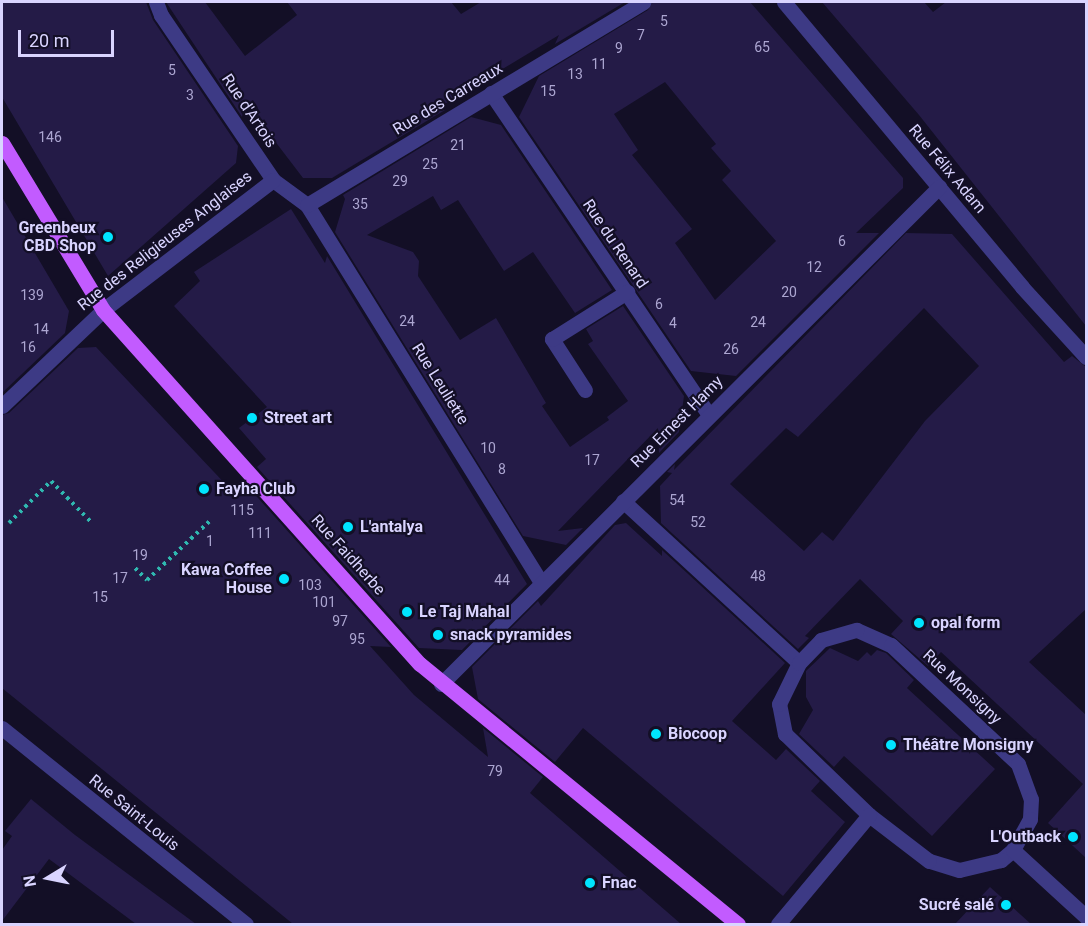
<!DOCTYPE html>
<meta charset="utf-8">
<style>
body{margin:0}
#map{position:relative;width:1088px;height:926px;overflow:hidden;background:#130f26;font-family:Roboto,sans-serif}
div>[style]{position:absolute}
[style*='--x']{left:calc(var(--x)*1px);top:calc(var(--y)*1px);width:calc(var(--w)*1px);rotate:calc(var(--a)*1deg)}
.building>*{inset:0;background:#241b47}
.path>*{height:4px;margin-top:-2px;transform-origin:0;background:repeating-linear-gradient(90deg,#2fb8b0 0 3px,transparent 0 7.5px)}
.minor>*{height:15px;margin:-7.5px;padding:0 7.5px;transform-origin:7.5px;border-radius:7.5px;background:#3d3a85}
.major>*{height:15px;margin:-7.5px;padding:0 7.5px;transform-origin:7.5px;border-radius:7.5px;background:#c25bff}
.dots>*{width:16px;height:16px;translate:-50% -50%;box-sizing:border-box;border:3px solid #130f26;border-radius:50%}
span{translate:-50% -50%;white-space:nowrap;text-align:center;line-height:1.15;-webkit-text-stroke:4.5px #130f26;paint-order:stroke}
.number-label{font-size:14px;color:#aca6d1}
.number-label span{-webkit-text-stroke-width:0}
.street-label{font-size:16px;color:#d9d4ff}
.poi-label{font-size:16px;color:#d9d4ff;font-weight:700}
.right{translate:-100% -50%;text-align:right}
.left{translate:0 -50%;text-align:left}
.frame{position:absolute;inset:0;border:3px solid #d9d4ff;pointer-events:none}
.north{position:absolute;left:18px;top:848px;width:60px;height:60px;-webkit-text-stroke:4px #130f26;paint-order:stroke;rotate:260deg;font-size:16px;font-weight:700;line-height:24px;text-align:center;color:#d9d4ff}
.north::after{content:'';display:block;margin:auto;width:21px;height:27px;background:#d9d4ff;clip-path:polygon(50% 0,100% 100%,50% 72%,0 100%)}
.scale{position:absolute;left:18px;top:30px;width:96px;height:27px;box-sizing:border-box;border:3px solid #d9d4ff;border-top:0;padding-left:8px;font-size:18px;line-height:21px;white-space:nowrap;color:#d9d4ff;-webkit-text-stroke:4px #130f26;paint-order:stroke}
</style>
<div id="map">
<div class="building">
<div style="clip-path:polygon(2px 2px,146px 2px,153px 20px,238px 146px,236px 163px,108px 276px,2px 97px)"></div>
<div style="clip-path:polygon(166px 2px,205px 2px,245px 56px,297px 15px,287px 2px,451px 2px,461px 14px,481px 2px,625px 2px,555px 44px,559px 35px,438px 108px,445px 110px,332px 178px,303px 178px,245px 102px,242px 117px)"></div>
<div style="clip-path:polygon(evenodd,653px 2px,750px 2px,903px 178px,903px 188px,856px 233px,879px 233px,736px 376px,691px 371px,519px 117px,539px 76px,648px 10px,653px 2px,665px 82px,716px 144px,711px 148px,731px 171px,722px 180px,776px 241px,715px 300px,675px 243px,692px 229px,632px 155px,638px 150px,614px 114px,665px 82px)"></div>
<div style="clip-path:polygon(822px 2px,924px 2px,933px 12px,946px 2px,1086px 2px,1086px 326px,919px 115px)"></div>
<div style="clip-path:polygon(471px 117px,501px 125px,612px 290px,575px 313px,533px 252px,504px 271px,458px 200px,441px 210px,433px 196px,367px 235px,413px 252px,419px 261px,418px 276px,460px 340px,496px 318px,546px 403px,542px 406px,570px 447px,609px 420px,607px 417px,628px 401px,588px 344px,593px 341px,586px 329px,623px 306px,684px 396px,679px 432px,659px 453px,658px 428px,558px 531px,583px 528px,566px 545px,523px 536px,335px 232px,345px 199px,343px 195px)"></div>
<div style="clip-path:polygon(2px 197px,69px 311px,65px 333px,2px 393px)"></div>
<div style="clip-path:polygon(291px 209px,325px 263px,327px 256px,527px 584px,462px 650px,419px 648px,257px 467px,266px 459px,239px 428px,267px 407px,174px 306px,200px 281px,194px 272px)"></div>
<div style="clip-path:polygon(evenodd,906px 233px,952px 234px,1064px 362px,1072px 356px,1086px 367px,1086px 609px,1029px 662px,1086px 715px,1086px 858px,1048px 823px,1083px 784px,941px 652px,928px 666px,891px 634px,903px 621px,860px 579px,805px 636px,809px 638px,798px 649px,661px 523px,660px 486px,672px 473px,667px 472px,675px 464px,674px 470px,906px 233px,924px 308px,979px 366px,925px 421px,833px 541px,822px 532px,804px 551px,730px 484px,786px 428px,798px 437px,924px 308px)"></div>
<div style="clip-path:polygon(96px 347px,231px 490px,242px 480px,391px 647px,370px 646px,414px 695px,488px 757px,483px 728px,543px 777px,530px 793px,681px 924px,293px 924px,2px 688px,2px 415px,9px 413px,78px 348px)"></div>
<div style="clip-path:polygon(626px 523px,662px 556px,662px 550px,785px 663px,732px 721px,776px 760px,786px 749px,820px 781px,811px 791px,845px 822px,783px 896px,583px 728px,555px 762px,478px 699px,472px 667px,538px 601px,541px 606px,615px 525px)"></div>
<div style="clip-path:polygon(830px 648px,858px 661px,867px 652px,871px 656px,877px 650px,886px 653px,914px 680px,907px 688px,995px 769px,932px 836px,844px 756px,834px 767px,799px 734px,813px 710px,806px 697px,806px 671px)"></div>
<div style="clip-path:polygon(31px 799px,75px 835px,196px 924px,136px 924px,49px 859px,2px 921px,2px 850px,12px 836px,5px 831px)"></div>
<div style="clip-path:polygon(990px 887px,1031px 924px,955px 924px)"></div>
</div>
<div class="path">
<div style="--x:9;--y:523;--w:59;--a:-45"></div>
<div style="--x:51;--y:481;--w:59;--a:45.7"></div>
<div style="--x:135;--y:568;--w:17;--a:45"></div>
<div style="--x:147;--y:580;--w:89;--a:-43.2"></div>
</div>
<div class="minor">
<div style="--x:156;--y:2;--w:14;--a:69"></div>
<div style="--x:161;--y:15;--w:199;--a:55.8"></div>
<div style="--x:273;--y:180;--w:42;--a:36.3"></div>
<div style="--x:307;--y:205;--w:445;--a:58.2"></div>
<div style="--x:784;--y:2;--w:371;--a:50.1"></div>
<div style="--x:1022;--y:287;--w:95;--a:47.6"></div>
<div style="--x:491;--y:93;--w:389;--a:55.9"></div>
<div style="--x:307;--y:205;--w:393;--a:-31.1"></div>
<div style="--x:585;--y:390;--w:61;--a:-122.9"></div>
<div style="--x:552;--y:339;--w:89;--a:-32.1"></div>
<div style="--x:2;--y:406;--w:139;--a:-43.5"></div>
<div style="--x:103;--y:310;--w:214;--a:-37.4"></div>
<div style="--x:623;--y:501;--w:239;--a:42.6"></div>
<div style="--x:857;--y:630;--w:37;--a:24"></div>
<div style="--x:891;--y:645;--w:174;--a:43.1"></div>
<div style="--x:1018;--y:764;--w:37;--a:70"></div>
<div style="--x:1031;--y:799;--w:20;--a:93"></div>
<div style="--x:1030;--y:819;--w:35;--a:119"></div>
<div style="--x:1013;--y:850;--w:16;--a:140"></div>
<div style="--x:1001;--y:860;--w:43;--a:166.6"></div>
<div style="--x:959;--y:870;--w:31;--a:-163"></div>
<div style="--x:929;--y:861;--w:76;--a:-142.5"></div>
<div style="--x:869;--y:815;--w:117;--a:-136"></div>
<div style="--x:785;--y:734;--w:31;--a:-101"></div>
<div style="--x:779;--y:704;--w:46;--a:-64"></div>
<div style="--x:799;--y:663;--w:32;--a:-46"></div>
<div style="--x:821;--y:640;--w:37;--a:-16"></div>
<div style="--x:441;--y:684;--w:704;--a:-44.94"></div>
<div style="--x:2;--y:728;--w:313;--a:38.8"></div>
<div style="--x:1013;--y:850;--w:99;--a:42.5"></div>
<div style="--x:778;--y:924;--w:142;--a:-50.1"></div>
</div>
<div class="major">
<div style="--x:2;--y:143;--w:195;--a:58.8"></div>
<div style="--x:103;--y:310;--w:475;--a:48.2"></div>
<div style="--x:420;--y:664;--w:411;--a:39.3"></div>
</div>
<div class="dots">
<div style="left:108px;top:237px;background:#00e5ff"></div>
<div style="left:252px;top:418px;background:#00e5ff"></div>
<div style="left:204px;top:489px;background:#00e5ff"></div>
<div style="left:348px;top:527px;background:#00e5ff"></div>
<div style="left:284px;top:579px;background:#00e5ff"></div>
<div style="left:407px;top:612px;background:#00e5ff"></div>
<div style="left:919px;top:623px;background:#00e5ff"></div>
<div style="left:438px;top:635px;background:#00e5ff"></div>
<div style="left:656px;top:734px;background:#00e5ff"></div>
<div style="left:891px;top:745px;background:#00e5ff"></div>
<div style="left:1073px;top:837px;background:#00e5ff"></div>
<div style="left:590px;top:883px;background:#00e5ff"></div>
<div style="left:1006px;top:905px;background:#00e5ff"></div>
</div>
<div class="number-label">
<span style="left:664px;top:21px">5</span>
<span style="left:641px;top:35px">7</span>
<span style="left:762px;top:47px">65</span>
<span style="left:619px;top:48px">9</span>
<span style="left:599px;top:64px">11</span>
<span style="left:172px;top:70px">5</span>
<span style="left:575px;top:74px">13</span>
<span style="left:548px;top:91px">15</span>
<span style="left:190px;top:95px">3</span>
<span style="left:50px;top:137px">146</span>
<span style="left:458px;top:145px">21</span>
<span style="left:430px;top:164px">25</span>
<span style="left:400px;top:181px">29</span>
<span style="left:360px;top:204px">35</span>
<span style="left:842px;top:241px">6</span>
<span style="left:814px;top:267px">12</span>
<span style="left:789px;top:292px">20</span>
<span style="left:32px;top:295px">139</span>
<span style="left:659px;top:304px">6</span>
<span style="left:407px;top:321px">24</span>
<span style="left:758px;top:322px">24</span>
<span style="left:673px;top:323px">4</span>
<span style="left:41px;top:329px">14</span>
<span style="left:28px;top:347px">16</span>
<span style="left:731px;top:349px">26</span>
<span style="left:488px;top:448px">10</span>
<span style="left:592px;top:460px">17</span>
<span style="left:502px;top:469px">8</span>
<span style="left:677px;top:500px">54</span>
<span style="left:242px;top:510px">115</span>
<span style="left:698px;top:522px">52</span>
<span style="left:260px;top:533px">111</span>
<span style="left:210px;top:541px">1</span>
<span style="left:140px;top:555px">19</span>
<span style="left:758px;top:576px">48</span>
<span style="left:120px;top:578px">17</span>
<span style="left:502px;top:580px">44</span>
<span style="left:310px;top:585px">103</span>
<span style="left:100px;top:597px">15</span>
<span style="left:324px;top:602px">101</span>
<span style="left:340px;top:621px">97</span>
<span style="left:357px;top:639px">95</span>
<span style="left:495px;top:771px">79</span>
</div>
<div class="street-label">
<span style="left:448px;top:99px;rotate:-31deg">Rue des Carreaux</span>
<span style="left:249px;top:111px;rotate:56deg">Rue d'Artois</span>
<span style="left:947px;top:169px;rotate:50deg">Rue Félix Adam</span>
<span style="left:165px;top:241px;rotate:-38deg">Rue des Religieuses Anglaises</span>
<span style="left:615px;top:244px;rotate:56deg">Rue du Renard</span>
<span style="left:440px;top:384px;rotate:58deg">Rue Leuliette</span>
<span style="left:677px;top:422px;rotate:-45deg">Rue Ernest Hamy</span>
<span style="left:348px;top:555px;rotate:48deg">Rue Faidherbe</span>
<span style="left:962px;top:687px;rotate:43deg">Rue Monsigny</span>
<span style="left:134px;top:813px;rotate:39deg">Rue Saint-Louis</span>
</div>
<div class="poi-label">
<span class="right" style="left:96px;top:237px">Greenbeux<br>CBD Shop</span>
<span class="left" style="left:264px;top:418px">Street art</span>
<span class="left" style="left:216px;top:489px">Fayha Club</span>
<span class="left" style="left:360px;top:527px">L'antalya</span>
<span class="right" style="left:272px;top:579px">Kawa Coffee<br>House</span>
<span class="left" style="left:419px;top:612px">Le Taj Mahal</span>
<span class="left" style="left:931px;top:623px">opal form</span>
<span class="left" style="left:450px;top:635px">snack pyramides</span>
<span class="left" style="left:668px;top:734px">Biocoop</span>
<span class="left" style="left:903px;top:745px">Théâtre Monsigny</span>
<span class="right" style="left:1061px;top:837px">L'Outback</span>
<span class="left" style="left:602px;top:883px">Fnac</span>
<span class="right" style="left:994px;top:905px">Sucré salé</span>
</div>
<div class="frame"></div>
<div class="north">N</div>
<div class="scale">20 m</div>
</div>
